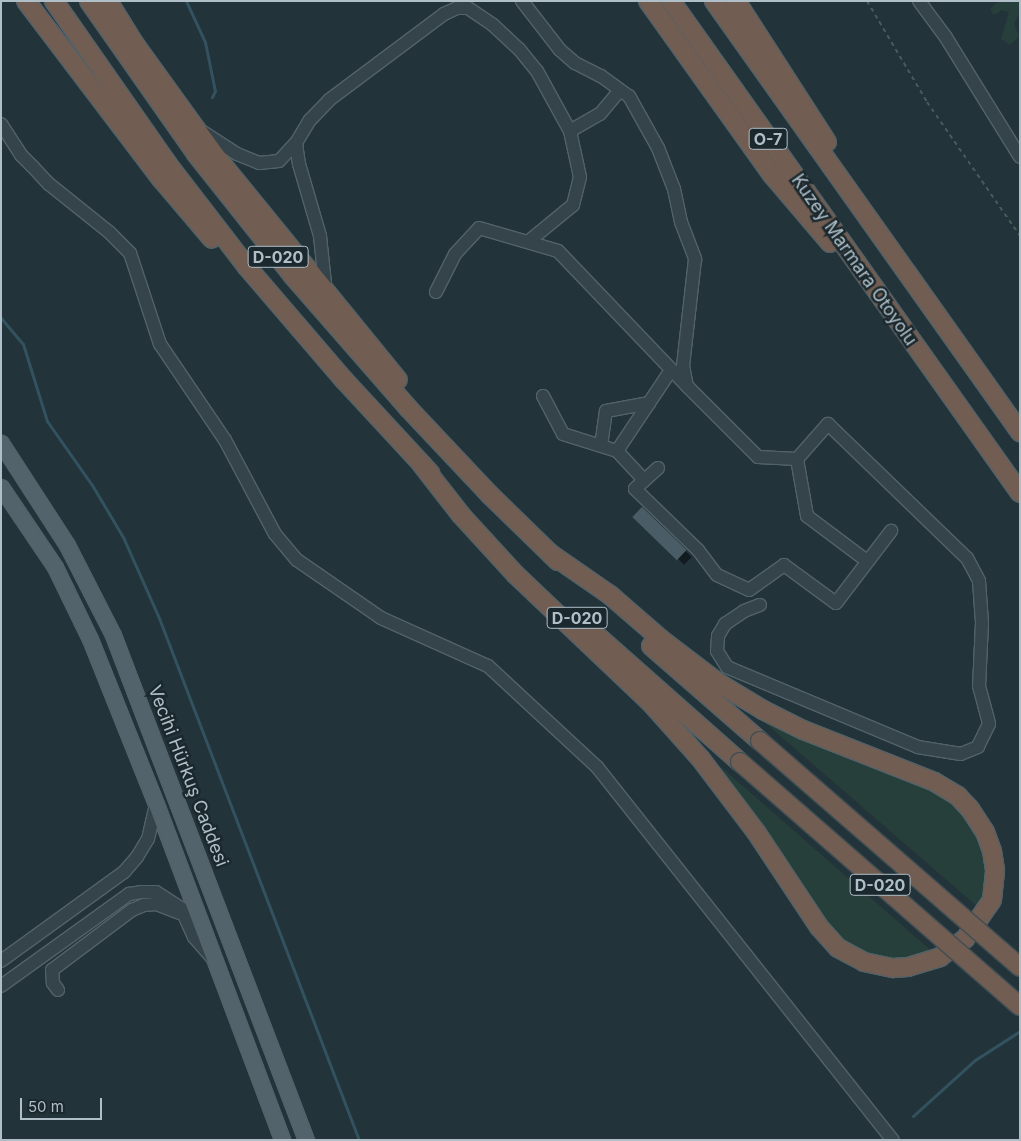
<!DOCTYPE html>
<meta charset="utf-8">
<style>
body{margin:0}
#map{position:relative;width:1021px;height:1141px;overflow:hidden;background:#22333a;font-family:Inter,sans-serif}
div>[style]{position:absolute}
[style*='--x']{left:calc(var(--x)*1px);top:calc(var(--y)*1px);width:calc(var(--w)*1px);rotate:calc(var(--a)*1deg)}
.green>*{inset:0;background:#273f3a}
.shadow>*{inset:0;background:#0007;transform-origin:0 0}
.stream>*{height:3px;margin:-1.5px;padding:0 1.5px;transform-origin:1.5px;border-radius:1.5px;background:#335260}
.building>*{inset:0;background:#4a5d66;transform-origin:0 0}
.path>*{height:2px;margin-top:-1px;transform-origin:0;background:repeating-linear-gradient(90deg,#455d59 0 4px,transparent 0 8px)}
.roads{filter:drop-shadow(1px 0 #536268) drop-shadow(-1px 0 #536268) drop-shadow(0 1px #536268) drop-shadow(0 -1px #536268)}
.minor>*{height:12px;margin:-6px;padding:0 6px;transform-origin:6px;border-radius:6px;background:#35444b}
.major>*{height:15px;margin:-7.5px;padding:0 7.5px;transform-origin:7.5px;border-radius:7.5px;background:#53636b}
.highway>*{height:18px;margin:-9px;padding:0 9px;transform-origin:9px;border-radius:9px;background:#715d52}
.bridges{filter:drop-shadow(1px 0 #404f55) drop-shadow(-1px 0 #404f55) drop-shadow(0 1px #404f55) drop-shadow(0 -1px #404f55)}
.highway-bridge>*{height:18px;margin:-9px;padding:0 9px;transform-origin:9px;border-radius:9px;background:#715d52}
span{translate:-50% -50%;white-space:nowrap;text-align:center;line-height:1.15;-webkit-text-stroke:5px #1b292f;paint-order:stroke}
.shield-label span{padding:1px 4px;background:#1b292f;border:1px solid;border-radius:4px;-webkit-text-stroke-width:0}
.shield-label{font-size:16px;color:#b0bfc7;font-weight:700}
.street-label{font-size:18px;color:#b0bfc7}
.frame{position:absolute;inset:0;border:2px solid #b0bfc7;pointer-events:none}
.scale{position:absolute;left:20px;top:1098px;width:82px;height:22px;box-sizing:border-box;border:2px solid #b0bfc7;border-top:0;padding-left:6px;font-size:15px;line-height:18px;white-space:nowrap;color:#b0bfc7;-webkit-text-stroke:4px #1b292f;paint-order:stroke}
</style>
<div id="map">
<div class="green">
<div style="clip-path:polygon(998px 1px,1020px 1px,1020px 12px,1014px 24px,1019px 36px,1010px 45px,1001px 39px,1009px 12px,1002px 10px,994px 15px,990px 9px)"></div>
<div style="clip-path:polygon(766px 717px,939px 790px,973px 820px,989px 862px,986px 892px,980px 909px,763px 721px)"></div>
<div style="clip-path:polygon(721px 767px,935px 954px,898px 961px,861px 954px,838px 937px,817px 913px,719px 770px)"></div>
</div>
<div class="shadow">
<div style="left:642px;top:509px;width:69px;height:11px;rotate:44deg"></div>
</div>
<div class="stream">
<div style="--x:186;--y:1;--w:45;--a:65.1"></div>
<div style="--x:205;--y:42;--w:50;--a:78.5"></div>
<div style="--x:215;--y:91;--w:7;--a:117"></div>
<div style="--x:1;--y:318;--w:34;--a:50"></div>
<div style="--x:23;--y:344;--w:81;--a:72.7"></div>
<div style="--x:47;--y:421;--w:78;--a:54.9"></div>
<div style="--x:92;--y:485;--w:61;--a:59.2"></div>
<div style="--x:123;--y:537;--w:89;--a:66"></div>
<div style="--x:159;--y:618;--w:559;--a:69.04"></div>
<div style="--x:913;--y:1116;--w:84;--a:-42.1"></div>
<div style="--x:975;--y:1060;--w:54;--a:-32.8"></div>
</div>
<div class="building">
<div style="left:642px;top:507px;width:62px;height:14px;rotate:44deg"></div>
</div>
<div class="path">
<div style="--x:867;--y:1;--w:117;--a:59.3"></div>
<div style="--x:927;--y:102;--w:163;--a:55.2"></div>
</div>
<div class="roads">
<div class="minor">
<div style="--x:522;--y:1;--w:62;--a:52.2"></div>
<div style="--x:560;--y:50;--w:20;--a:41"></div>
<div style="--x:575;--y:63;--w:29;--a:27"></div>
<div style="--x:601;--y:76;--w:34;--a:36"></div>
<div style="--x:629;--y:96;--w:60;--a:60.9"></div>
<div style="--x:658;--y:148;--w:44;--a:68.7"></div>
<div style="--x:674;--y:189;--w:34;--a:78"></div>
<div style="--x:681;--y:222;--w:40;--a:69"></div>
<div style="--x:695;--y:259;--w:108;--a:96.4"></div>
<div style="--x:683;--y:366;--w:20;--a:79"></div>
<div style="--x:919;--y:1;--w:44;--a:53.4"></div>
<div style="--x:945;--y:36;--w:142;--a:58.2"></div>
<div style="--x:1;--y:124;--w:37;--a:57"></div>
<div style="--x:21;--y:155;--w:17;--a:45"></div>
<div style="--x:33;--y:167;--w:23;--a:47"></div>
<div style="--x:49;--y:184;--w:77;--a:38.7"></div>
<div style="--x:109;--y:232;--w:30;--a:45"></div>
<div style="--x:130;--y:253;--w:96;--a:71.8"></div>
<div style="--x:160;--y:344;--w:116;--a:55.9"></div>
<div style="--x:225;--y:440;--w:106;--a:62"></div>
<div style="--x:275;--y:534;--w:34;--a:50"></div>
<div style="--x:297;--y:560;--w:102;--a:34.6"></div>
<div style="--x:381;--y:618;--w:117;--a:24.2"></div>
<div style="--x:488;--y:666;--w:149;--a:42.8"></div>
<div style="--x:597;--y:767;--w:476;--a:51.6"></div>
<div style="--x:570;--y:131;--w:34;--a:-30"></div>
<div style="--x:600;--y:114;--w:31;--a:-50"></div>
<div style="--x:203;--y:132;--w:40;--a:32.9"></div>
<div style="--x:237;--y:154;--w:24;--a:22"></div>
<div style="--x:259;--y:163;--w:20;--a:-6"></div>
<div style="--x:279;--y:161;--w:25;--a:-47"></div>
<div style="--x:296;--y:143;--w:21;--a:82"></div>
<div style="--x:299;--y:164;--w:75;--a:73.7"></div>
<div style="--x:320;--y:236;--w:57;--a:84"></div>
<div style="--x:296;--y:143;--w:27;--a:-59"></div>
<div style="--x:310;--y:120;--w:28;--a:-46"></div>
<div style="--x:329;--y:100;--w:144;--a:-36.8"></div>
<div style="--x:444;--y:14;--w:14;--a:-25"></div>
<div style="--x:457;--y:8;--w:11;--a:0"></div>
<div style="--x:468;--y:8;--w:30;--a:34"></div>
<div style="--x:493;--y:25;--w:35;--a:43"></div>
<div style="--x:519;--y:49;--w:28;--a:51"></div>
<div style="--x:537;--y:71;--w:68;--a:61.2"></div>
<div style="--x:570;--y:131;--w:47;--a:77.7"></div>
<div style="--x:580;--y:177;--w:29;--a:104"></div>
<div style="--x:573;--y:205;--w:57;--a:140.7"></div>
<div style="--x:436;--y:292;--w:42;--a:-63.4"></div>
<div style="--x:455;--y:254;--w:35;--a:-47"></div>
<div style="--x:479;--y:228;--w:82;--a:16.2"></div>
<div style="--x:558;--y:251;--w:188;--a:46.3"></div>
<div style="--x:688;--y:387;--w:99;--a:45"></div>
<div style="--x:758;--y:457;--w:39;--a:3"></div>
<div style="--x:797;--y:459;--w:47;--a:-48.5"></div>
<div style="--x:828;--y:424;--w:193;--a:44"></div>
<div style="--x:967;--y:558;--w:26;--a:62"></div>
<div style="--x:979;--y:581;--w:42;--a:85.9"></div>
<div style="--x:982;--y:623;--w:63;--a:92.7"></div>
<div style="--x:979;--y:686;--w:39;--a:75"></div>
<div style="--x:989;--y:724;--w:25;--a:116"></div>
<div style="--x:978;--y:747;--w:18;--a:158"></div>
<div style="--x:961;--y:754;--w:44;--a:-170.8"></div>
<div style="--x:918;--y:747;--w:207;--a:-157.3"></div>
<div style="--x:727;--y:667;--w:19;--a:-122"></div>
<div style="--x:717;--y:651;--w:15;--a:-86"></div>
<div style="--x:718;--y:636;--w:14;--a:-60"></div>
<div style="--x:725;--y:624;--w:23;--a:-34"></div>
<div style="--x:744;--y:611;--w:17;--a:-21"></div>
<div style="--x:543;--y:396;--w:43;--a:62.2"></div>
<div style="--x:563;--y:434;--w:57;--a:17.5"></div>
<div style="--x:617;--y:451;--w:40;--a:47"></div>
<div style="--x:601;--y:446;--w:35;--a:-82"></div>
<div style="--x:606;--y:411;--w:44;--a:-10.5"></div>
<div style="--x:617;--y:451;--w:97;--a:-56.3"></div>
<div style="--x:797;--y:459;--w:58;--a:80"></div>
<div style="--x:807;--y:516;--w:75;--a:36.9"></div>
<div style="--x:658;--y:468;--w:31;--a:138"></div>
<div style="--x:635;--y:489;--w:88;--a:44.1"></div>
<div style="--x:698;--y:550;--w:31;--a:53"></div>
<div style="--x:717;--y:575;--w:35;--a:25"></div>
<div style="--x:749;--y:590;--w:43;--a:-35.5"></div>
<div style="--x:784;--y:565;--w:64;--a:36.2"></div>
<div style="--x:836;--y:603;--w:91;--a:-52.6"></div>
<div style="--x:1;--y:961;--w:152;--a:-35.9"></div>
<div style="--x:124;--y:872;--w:20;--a:-49"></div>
<div style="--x:137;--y:857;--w:21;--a:-59"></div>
<div style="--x:148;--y:839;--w:36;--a:-77"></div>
<div style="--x:1;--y:986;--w:158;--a:-35.7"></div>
<div style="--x:129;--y:894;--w:12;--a:-9"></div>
<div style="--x:141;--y:892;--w:15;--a:0"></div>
<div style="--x:156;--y:892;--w:30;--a:33"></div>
<div style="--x:181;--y:908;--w:32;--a:66"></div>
<div style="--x:194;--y:937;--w:28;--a:49"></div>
<div style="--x:58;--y:990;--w:9;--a:-126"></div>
<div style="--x:53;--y:983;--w:13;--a:-94"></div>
<div style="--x:52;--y:970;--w:100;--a:-36.9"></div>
<div style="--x:132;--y:910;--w:13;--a:-23"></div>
<div style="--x:144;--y:905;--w:12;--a:-5"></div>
<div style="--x:156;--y:904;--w:25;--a:21"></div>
</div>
<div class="major">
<div style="--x:1;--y:443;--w:121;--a:57.1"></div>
<div style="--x:67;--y:545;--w:101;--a:62.9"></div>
<div style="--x:113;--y:635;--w:541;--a:69.08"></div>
<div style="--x:1;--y:487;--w:97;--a:56"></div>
<div style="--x:55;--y:567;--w:80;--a:64.1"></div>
<div style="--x:90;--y:639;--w:178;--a:68.2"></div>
<div style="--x:156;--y:804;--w:359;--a:69.4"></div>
</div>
<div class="highway">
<div style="--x:26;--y:1;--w:225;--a:52.8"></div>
<div style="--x:162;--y:180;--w:77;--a:49.7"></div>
<div style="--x:54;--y:1;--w:198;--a:55.1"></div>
<div style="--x:167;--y:163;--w:131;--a:52.4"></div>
<div style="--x:247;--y:267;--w:149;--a:49.4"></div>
<div style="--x:344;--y:380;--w:127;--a:47.2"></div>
<div style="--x:89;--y:1;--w:187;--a:55"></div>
<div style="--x:196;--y:154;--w:156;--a:51.5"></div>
<div style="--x:293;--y:276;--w:175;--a:48.9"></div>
<div style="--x:408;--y:408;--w:118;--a:46.7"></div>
<div style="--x:489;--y:494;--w:96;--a:44.2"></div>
<div style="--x:108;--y:1;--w:49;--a:58.2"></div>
<div style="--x:134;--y:43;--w:142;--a:54.2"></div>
<div style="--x:217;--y:158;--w:286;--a:50.8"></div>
<div style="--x:648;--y:1;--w:215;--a:54.5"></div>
<div style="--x:773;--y:176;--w:88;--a:49.6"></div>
<div style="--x:671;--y:1;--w:603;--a:54.65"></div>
<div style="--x:714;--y:1;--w:529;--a:54.63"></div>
<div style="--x:736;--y:1;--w:168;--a:57.2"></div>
<div style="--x:422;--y:465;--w:63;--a:52"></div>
<div style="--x:461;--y:515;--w:81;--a:47.5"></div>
<div style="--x:516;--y:575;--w:183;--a:43.5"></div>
<div style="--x:649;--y:701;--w:76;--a:48.2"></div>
<div style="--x:700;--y:758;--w:93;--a:52.9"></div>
<div style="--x:756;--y:832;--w:114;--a:56.4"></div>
<div style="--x:819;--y:927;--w:28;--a:48"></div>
<div style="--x:838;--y:948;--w:30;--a:28"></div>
<div style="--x:864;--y:962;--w:30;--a:12"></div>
<div style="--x:893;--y:968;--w:15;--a:-4"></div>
<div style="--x:908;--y:967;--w:34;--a:-17"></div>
<div style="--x:940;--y:957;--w:31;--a:-36"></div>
<div style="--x:965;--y:939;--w:47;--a:-55.3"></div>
<div style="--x:992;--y:900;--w:30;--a:-84"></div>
<div style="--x:995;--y:870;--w:19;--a:-99"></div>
<div style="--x:992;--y:851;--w:20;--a:-110"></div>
<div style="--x:985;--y:832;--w:27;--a:-123"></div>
<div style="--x:970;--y:809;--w:18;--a:-133"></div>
<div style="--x:958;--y:796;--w:27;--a:-149"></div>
<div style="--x:935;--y:782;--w:142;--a:-158.5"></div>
<div style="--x:803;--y:730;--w:45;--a:-153.4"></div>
<div style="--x:763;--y:710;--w:54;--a:-148.7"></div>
<div style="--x:717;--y:682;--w:69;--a:-142.6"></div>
<div style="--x:662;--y:640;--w:69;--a:-139.1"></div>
<div style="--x:610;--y:595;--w:72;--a:-145.2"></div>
<div style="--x:594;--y:633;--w:195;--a:41.5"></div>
<div style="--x:651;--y:646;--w:145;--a:41.1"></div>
</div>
</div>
<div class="bridges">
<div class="highway-bridge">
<div style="--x:760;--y:741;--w:344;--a:41"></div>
<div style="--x:740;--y:762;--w:371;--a:41.1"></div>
</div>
</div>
<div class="shield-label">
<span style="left:768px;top:139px">O-7</span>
<span style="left:278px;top:257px">D-020</span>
<span style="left:577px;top:618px">D-020</span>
<span style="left:880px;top:885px">D-020</span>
</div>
<div class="street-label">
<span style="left:854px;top:260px;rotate:55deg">Kuzey Marmara Otoyolu</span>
<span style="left:188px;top:776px;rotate:69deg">Vecihi Hürkuş Caddesi</span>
</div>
<div class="frame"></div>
<div class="scale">50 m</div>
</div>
